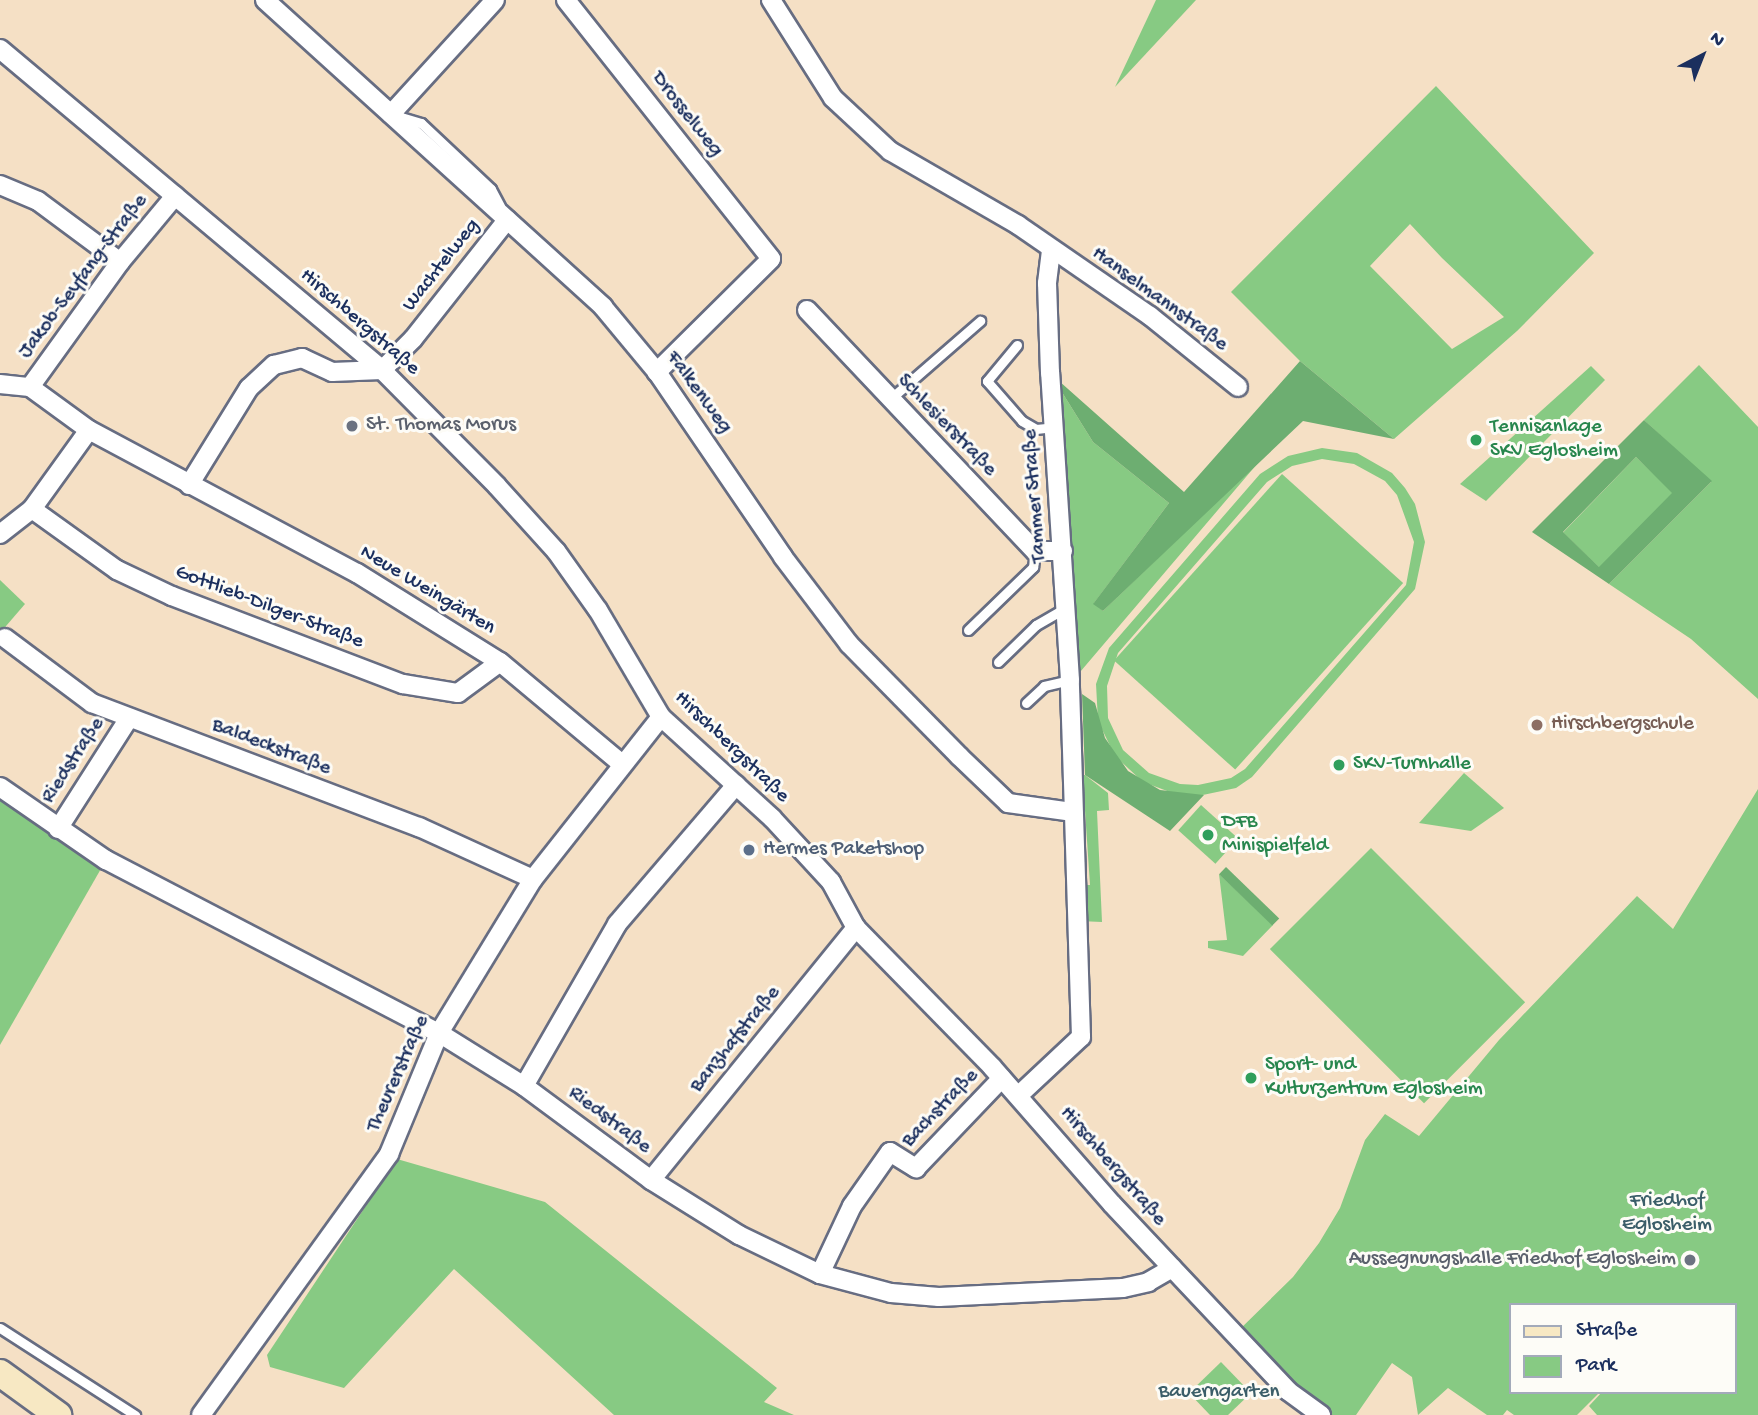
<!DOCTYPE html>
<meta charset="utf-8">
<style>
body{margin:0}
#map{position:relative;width:1758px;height:1415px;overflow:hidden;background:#f5e0c5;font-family:"Gochi Hand",sans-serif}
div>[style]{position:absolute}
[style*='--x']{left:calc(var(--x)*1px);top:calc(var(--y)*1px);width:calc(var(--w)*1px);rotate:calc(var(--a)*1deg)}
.green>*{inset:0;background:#87ca83;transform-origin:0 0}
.forest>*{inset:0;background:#6dae71;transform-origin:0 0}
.roads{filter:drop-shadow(2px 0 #676d82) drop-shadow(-2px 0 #676d82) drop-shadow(0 2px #676d82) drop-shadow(0 -2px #676d82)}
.service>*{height:9px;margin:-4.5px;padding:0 4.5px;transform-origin:4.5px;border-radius:4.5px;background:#fff}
.minor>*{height:18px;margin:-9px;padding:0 9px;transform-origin:9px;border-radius:9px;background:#fff}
.secondary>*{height:26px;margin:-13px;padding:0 13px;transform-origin:13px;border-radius:13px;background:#f7e8c3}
.dots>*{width:19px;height:19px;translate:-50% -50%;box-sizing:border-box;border:4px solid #fdfcf7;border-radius:50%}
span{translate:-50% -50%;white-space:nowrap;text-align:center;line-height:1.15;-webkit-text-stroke:6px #fdfcf7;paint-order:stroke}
.street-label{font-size:21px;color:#1b2f5e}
.worship-label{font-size:21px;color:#5b616d}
.left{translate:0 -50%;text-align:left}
.right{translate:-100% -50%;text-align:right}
.leisure-label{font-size:21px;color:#27864d}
.education-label{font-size:21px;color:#785e54}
.service-label{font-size:21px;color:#4e5e75}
.park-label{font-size:21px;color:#3b5e69}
.legend{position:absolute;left:1509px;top:1303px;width:228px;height:91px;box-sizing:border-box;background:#fdfcf7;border:2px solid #a3aaba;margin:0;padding:9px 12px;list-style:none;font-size:21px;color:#1b2f5e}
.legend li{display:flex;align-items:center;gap:14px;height:35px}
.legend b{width:35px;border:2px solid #a3aaba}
.north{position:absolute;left:1667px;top:21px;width:70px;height:70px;-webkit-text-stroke:5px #fdfcf7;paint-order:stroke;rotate:42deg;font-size:19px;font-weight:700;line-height:28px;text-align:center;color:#1b2f5e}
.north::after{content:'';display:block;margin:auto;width:24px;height:32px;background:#1b2f5e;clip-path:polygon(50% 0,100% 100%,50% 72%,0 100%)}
</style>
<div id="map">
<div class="green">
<div style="clip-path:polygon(1156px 0,1196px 0,1115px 87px)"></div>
<div style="clip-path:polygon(evenodd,1436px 86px,1594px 253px,1517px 331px,1394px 439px,1300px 361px,1231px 292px,1436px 86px,1410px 224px,1442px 258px,1504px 317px,1452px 349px,1370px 266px,1410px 224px)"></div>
<div style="clip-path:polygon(1699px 365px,1758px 427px,1758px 699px,1691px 639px,1609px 584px,1711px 482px,1644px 420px)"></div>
<div style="clip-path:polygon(1591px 366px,1605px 380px,1486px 501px,1460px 484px)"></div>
<div style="clip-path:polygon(1050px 373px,1093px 442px,1169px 503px,1094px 603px,1103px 611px,1263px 457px,1069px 685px)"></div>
<div style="clip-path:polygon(evenodd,1322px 448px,1357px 453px,1392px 473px,1405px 488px,1415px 504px,1425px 542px,1415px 589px,1252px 777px,1236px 788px,1198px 796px,1178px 795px,1143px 782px,1115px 756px,1098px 721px,1096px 684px,1109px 648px,1260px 474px,1288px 456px,1322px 448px,1322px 459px,1354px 464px,1385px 481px,1397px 495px,1414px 542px,1406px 585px,1245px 769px,1231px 778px,1198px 785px,1180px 784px,1149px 773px,1123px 750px,1108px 718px,1107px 686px,1118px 653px,1267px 482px,1292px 466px,1322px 459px)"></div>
<div style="left:1636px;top:457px;width:52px;height:105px;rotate:44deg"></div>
<div style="left:1282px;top:474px;width:163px;height:251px;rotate:42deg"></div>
<div style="clip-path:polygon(0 580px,25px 604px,0 633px)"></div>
<div style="clip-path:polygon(1464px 773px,1504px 808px,1471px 831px,1419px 823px)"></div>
<div style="clip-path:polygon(1085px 775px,1108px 793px,1109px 810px,1097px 811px,1102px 922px,1079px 921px,1077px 885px,1090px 885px,1084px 796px,1072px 793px,1072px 776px)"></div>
<div style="clip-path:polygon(0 787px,106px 860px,0 1045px)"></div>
<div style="clip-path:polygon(1758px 789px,1758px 1415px,1597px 1415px,1589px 1406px,1602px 1392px,1735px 1392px,1735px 1305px,1511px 1305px,1511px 1392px,1600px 1392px,1577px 1415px,1514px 1415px,1507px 1410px,1503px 1415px,1487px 1415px,1448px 1388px,1418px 1415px,1412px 1377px,1392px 1363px,1356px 1415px,1321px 1415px,1235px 1334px,1293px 1277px,1319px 1243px,1340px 1208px,1365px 1140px,1385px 1114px,1419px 1136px,1499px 1040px,1637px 896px,1673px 929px)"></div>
<div style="left:1201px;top:805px;width:50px;height:34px;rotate:42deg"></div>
<div style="left:1371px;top:848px;width:218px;height:143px;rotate:45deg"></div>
<div style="clip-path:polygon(1219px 874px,1273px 925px,1243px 956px,1208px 948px,1208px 941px,1227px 940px)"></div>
<div style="clip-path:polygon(397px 1159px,545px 1202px,777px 1388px,764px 1402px,794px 1415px,614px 1415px,454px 1269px,344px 1388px,270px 1367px,267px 1355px)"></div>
<div style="clip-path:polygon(1221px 1362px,1251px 1393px,1228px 1415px,1210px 1415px,1189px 1393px)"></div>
</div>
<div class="forest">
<div style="clip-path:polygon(1300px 361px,1394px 439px,1303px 421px,1103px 611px,1093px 604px,1169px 503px,1093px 442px,1050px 373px,1184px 492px)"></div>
<div style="clip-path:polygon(evenodd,1644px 420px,1712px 481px,1609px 584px,1532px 532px,1644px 420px,1636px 457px,1672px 493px,1599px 567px,1563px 532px,1636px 457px)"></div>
<div style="clip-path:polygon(1082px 694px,1095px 703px,1105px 738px,1128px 771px,1160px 790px,1204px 795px,1170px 831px,1085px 775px)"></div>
<div style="left:1226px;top:867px;width:74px;height:10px;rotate:44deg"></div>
</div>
<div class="roads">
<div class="service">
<div style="--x:401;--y:117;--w:21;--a:17"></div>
<div style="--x:421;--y:123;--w:96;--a:43.3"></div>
<div style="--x:491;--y:189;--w:19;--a:62"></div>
<div style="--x:1017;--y:345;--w:47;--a:129.8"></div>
<div style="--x:987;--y:381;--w:53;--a:48.8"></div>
<div style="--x:1022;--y:421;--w:16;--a:30"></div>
<div style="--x:1036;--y:429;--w:18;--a:-6"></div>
<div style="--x:889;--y:400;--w:121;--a:-41"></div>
<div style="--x:968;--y:630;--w:91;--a:-44.1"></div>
<div style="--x:1033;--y:567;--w:16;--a:-83"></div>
<div style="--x:998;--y:662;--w:53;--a:-44.2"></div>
<div style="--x:1036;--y:625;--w:32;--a:-30"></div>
<div style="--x:1026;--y:703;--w:25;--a:-43"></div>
<div style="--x:1044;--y:686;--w:27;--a:-13"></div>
<div style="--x:0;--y:1328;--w:161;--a:32.8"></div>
</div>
<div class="minor">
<div style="--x:265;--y:0;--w:457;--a:42.2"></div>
<div style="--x:603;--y:307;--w:85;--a:50.3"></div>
<div style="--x:657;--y:372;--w:224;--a:55.7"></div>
<div style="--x:783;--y:557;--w:109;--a:52.8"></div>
<div style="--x:849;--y:644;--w:157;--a:45.5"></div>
<div style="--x:959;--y:756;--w:68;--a:43.8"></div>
<div style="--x:1008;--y:803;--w:66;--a:7.9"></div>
<div style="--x:566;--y:0;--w:330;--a:51.6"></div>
<div style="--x:771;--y:259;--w:161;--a:135.3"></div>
<div style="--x:771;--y:0;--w:116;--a:57.7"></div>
<div style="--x:833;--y:98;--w:78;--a:42.9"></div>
<div style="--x:890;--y:151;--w:148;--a:30"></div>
<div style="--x:1018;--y:225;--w:160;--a:34.6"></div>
<div style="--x:1150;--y:316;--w:113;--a:38.9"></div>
<div style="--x:0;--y:49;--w:499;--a:40"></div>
<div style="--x:382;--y:370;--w:163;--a:45.2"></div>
<div style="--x:497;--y:486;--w:88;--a:47.8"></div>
<div style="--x:556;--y:551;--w:72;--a:54.6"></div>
<div style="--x:598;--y:610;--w:124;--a:59.5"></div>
<div style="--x:661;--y:717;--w:150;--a:42.3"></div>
<div style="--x:772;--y:818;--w:87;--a:47.3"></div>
<div style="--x:831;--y:882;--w:52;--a:61.5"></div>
<div style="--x:856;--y:928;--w:194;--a:45.6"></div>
<div style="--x:992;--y:1067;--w:182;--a:48.8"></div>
<div style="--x:1112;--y:1204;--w:257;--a:46.7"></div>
<div style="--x:1288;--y:1391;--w:41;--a:36"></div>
<div style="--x:391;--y:114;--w:154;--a:-47.6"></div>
<div style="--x:0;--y:185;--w:41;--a:22.8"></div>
<div style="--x:38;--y:201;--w:102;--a:36.6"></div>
<div style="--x:807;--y:310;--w:332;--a:46.6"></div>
<div style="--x:1035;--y:551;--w:28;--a:0"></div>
<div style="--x:382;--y:370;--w:44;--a:-45"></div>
<div style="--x:413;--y:339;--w:152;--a:-51.7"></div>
<div style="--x:0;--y:384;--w:30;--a:6"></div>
<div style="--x:30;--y:387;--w:73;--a:36.1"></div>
<div style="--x:89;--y:430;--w:304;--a:28.1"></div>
<div style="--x:357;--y:573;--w:168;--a:31.9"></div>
<div style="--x:500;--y:662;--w:159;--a:39.9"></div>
<div style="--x:30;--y:387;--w:154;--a:-54.2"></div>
<div style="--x:120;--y:262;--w:86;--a:-50.2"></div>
<div style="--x:189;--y:485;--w:114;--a:-58.3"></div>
<div style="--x:249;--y:388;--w:34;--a:-43"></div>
<div style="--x:274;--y:365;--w:29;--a:-14"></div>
<div style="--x:302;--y:358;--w:33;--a:25"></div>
<div style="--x:332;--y:372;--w:50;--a:-2.3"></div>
<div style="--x:32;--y:509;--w:105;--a:35.7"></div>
<div style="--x:117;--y:570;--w:61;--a:25.3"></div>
<div style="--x:172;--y:596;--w:247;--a:20.9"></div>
<div style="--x:403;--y:684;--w:56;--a:9.3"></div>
<div style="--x:458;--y:693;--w:52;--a:-36.4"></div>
<div style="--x:0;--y:534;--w:41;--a:-38"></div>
<div style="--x:32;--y:509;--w:97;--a:-54.2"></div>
<div style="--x:5;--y:638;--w:109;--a:36.8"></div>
<div style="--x:92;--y:703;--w:350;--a:20.8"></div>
<div style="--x:419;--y:827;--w:125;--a:24.5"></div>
<div style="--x:0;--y:787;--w:129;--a:34.6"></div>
<div style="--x:106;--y:860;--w:375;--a:27.5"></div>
<div style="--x:439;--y:1033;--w:100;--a:31.9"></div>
<div style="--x:524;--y:1086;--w:158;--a:36.5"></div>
<div style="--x:651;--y:1180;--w:104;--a:32"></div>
<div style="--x:739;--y:1235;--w:90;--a:25.7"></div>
<div style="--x:820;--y:1274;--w:73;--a:15"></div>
<div style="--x:891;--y:1293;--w:48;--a:4.8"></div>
<div style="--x:939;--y:1297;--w:184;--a:-2.8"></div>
<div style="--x:1123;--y:1288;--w:26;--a:-13"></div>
<div style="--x:1148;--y:1282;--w:28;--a:-30"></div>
<div style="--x:58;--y:829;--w:132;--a:-57.4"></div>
<div style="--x:524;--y:1086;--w:187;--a:-60.1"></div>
<div style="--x:617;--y:924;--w:183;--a:-49.4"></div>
<div style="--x:1019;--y:1095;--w:85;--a:-43.1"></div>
<div style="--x:1081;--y:1037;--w:357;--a:-91.8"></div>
<div style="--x:1070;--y:680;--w:308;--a:-93.7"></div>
<div style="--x:1050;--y:373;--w:90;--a:-91.9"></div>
<div style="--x:1047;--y:283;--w:31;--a:-83"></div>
<div style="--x:651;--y:1180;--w:325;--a:-50.9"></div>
<div style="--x:820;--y:1274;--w:75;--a:-64.8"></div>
<div style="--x:852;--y:1206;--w:66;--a:-54.9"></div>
<div style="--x:890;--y:1152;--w:31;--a:32"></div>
<div style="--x:916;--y:1168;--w:124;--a:-46.3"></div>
<div style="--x:201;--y:1415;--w:322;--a:-54.2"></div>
<div style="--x:389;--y:1154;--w:131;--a:-67.5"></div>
<div style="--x:439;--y:1033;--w:180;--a:-58.6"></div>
<div style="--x:533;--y:879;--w:206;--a:-51.7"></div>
</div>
<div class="secondary">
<div style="--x:0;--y:1373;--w:72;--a:35.9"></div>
</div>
</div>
<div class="dots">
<div style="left:352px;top:426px;background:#6b7280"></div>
<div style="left:1476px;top:440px;background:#2e9e5b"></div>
<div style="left:1537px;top:725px;background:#8d6e63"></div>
<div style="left:1339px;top:765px;background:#2e9e5b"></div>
<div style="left:1208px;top:835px;background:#2e9e5b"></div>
<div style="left:749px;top:850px;background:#5c6f8a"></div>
<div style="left:1251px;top:1078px;background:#2e9e5b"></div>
<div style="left:1690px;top:1260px;background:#6b7280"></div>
</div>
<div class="street-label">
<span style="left:686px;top:115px;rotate:52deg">Drosselweg</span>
<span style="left:442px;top:266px;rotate:-52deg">Wachtelweg</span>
<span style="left:84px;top:277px;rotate:-53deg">Jakob-Seyfang-Straße</span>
<span style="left:1159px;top:300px;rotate:36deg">Hanselmannstraße</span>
<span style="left:359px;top:323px;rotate:41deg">Hirschbergstraße</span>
<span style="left:698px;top:393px;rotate:54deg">Falkenweg</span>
<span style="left:946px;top:426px;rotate:46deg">Schlesierstraße</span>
<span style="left:1036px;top:496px;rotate:-94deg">Tammer Straße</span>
<span style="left:427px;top:591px;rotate:31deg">Neue Weingärten</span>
<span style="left:269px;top:608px;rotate:21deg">Gottlieb-Dilger-Straße</span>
<span style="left:271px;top:748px;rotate:21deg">Baldeckstraße</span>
<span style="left:731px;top:748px;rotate:44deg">Hirschbergstraße</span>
<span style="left:74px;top:761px;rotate:-57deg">Riedstraße</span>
<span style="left:736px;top:1040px;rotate:-51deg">Banzhafstraße</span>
<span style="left:399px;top:1074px;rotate:-66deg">Theurerstraße</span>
<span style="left:941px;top:1109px;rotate:-46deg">Bachstraße</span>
<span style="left:609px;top:1121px;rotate:37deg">Riedstraße</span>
<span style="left:1112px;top:1167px;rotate:49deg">Hirschbergstraße</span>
</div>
<div class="worship-label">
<span class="left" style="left:366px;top:426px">St. Thomas Morus</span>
<span class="right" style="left:1676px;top:1260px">Aussegnungshalle Friedhof Eglosheim</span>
</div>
<div class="leisure-label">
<span class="left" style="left:1490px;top:440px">Tennisanlage<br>SKV Eglosheim</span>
<span class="left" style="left:1353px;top:765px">SKV-Turnhalle</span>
<span class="left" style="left:1222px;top:835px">DFB<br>Minispielfeld</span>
<span class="left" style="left:1265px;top:1078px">Sport- und<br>Kulturzentrum Eglosheim</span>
</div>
<div class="education-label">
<span class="left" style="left:1551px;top:725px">Hirschbergschule</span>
</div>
<div class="service-label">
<span class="left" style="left:763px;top:850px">Hermes Paketshop</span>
</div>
<div class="park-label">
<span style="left:1667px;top:1214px">Friedhof<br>Eglosheim</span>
<span style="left:1219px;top:1393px">Bauerngarten</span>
</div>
<ul class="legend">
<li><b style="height:9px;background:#f7e8c3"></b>Straße</li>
<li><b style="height:19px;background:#87ca83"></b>Park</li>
</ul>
<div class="north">N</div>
</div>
